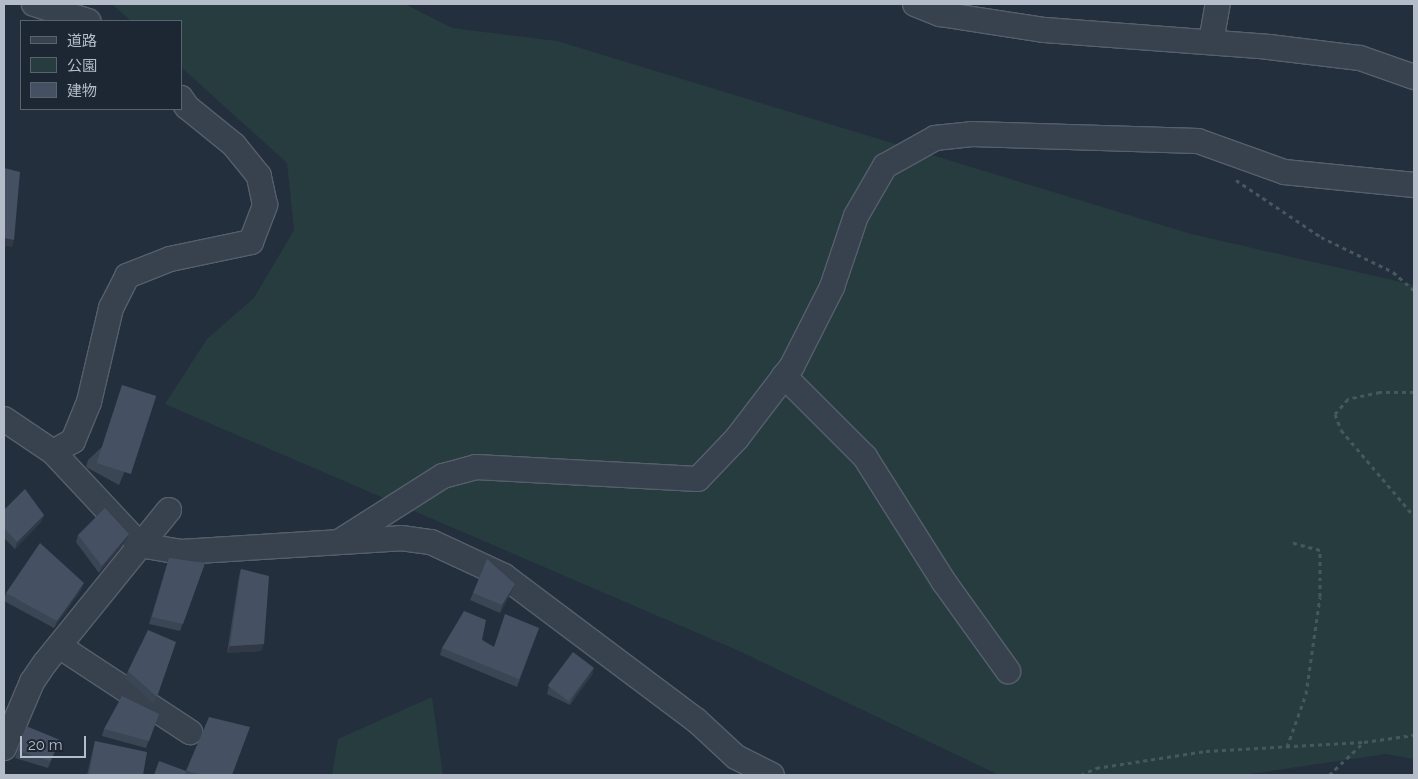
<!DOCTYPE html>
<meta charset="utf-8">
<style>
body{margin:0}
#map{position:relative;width:1418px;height:779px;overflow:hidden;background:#242f3e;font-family:Raleway,"Noto Sans JP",sans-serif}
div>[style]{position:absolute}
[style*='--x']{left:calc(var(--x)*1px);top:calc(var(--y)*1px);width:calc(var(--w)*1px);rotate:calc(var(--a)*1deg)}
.green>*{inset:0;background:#263c3f}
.path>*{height:3px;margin-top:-1.5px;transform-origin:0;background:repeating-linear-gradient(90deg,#44595c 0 4px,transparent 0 8px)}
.roads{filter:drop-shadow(1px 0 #565f6c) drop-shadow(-1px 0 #565f6c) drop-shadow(0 1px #565f6c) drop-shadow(0 -1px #565f6c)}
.minor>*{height:24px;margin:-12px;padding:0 12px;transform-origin:12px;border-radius:12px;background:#38414e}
.wall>*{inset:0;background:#3b4654}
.shaded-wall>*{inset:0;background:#303945}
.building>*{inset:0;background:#455162;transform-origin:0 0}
span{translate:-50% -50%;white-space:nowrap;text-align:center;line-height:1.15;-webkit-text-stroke:4px #1d2633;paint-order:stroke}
.frame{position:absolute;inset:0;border:5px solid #b4bcc9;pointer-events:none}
.legend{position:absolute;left:20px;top:20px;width:162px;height:90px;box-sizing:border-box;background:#1d2633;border:1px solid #59626f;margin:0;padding:6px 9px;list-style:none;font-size:15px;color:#b4bcc9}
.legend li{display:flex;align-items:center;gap:10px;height:25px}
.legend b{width:25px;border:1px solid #59626f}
.scale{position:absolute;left:20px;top:736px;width:66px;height:22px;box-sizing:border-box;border:2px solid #b4bcc9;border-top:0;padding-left:6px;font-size:15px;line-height:18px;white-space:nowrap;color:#b4bcc9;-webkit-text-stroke:4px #1d2633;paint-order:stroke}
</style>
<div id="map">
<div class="green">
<div style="clip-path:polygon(112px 4px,405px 4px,452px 28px,557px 41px,1191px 234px,1414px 285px,1414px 759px,1386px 754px,1243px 775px,999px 775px,737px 650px,165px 404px,207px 339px,254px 298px,294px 230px,287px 163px,181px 67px,181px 21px,131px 21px)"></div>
<div style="clip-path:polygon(432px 697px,443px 775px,332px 775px,338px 739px)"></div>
</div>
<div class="path">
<div style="--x:1236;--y:180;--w:102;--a:33.8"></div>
<div style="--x:1321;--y:237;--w:80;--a:25.9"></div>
<div style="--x:1393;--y:272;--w:28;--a:41"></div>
<div style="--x:1414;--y:392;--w:34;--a:180"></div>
<div style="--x:1380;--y:392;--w:33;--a:168"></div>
<div style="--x:1348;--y:399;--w:20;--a:131"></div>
<div style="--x:1335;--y:414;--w:17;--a:69"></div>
<div style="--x:1341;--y:430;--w:113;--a:49.7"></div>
<div style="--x:1287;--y:747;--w:56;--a:-70.3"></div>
<div style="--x:1306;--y:694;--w:98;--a:-81.8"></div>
<div style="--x:1320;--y:597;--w:47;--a:-90"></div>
<div style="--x:1320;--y:550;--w:31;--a:-165"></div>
<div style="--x:1081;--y:775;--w:17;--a:-25"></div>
<div style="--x:1096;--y:768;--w:111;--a:-8.8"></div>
<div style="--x:1206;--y:751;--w:158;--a:-3.3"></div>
<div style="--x:1364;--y:742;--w:50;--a:-8"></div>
<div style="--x:1329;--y:775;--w:47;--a:-43.3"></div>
</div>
<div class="roads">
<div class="minor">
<div style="--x:34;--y:4;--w:57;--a:17.5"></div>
<div style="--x:915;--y:4;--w:27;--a:22"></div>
<div style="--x:940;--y:14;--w:106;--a:8.7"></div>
<div style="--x:1045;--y:30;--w:225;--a:4.3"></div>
<div style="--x:1269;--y:47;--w:92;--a:6.9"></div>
<div style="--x:1360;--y:58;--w:57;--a:19.4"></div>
<div style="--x:1211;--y:42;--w:39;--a:-80"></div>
<div style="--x:784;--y:376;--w:115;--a:45"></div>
<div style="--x:865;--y:457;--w:148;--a:57.7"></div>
<div style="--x:944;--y:582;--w:110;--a:54.3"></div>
<div style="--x:4;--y:419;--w:59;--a:34"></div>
<div style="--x:53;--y:452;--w:127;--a:46.9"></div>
<div style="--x:140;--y:545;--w:42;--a:9.7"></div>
<div style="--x:181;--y:552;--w:220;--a:-3.6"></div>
<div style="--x:401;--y:538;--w:30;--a:8"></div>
<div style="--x:431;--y:542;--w:81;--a:25"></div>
<div style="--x:504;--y:576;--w:240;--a:36.9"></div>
<div style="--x:696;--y:720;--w:54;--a:42.8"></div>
<div style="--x:736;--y:757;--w:40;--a:26.6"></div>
<div style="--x:53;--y:452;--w:23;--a:-29"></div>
<div style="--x:73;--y:441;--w:42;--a:-67.7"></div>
<div style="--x:89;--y:402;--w:97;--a:-76.8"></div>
<div style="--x:111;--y:308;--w:36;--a:-63"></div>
<div style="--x:127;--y:276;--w:46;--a:-21.6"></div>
<div style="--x:170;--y:259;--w:83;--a:-11.9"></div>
<div style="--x:251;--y:242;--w:40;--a:-69"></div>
<div style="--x:265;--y:205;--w:30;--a:-102"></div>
<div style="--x:259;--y:176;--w:40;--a:-129"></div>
<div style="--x:234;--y:145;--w:60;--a:-141"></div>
<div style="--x:187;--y:107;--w:11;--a:-124"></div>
<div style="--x:342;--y:540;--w:120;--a:-32.4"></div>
<div style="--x:443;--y:476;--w:34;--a:-15"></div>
<div style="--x:476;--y:467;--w:222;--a:3.1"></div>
<div style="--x:698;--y:479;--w:57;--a:-46.4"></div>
<div style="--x:737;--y:438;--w:91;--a:-52.6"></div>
<div style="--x:792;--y:366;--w:89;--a:-63.1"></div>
<div style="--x:832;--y:287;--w:75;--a:-71.3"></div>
<div style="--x:856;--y:216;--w:58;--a:-59.9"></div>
<div style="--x:885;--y:166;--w:57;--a:-29.2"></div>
<div style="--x:935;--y:138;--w:37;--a:-6"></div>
<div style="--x:972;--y:134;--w:226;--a:1.8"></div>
<div style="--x:1198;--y:141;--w:91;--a:19.8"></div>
<div style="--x:1284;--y:172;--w:131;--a:5.7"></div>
<div style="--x:59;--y:646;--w:157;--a:33.3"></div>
<div style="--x:4;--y:748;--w:72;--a:-67"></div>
<div style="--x:32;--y:682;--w:23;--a:-56"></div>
<div style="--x:45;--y:663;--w:197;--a:-51"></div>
</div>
</div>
<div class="wall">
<div style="clip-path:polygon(156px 396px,119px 485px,86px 467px,88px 460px)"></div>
<div style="clip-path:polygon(4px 510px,44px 515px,41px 522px,15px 549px,4px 538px)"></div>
<div style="clip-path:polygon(129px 534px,126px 541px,99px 573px,76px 542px,78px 535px)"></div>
<div style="clip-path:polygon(169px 558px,205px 563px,180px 631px,149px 624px)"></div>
<div style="clip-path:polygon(241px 569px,261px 651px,227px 653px,239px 576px)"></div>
<div style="clip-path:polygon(515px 584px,512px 591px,500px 613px,470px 600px,473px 593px)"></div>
<div style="clip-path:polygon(81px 590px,54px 628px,4px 601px,6px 593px)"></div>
<div style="clip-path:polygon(539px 628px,517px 687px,440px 655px,442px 648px,482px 640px,493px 647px)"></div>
<div style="clip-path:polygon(176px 642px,154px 704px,125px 678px,128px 671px)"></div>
<div style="clip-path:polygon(594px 668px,592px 675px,570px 705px,547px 694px,549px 686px)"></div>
<div style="clip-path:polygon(159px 714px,146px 748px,102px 736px,104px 729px)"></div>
<div style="clip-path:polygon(26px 726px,57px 747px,48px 768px,15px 758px)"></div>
<div style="clip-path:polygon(95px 741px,143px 775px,87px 775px,93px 749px)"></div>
<div style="clip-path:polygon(186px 771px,232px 775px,154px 775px)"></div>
</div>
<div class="shaded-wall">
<div style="clip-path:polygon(4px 238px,14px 240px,12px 247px,4px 246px)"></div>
<div style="clip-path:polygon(44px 515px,41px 522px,15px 549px,17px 542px)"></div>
<div style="clip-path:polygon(129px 534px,126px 541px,99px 573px,102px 566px)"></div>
<div style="clip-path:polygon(84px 583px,81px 590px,54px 628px,57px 621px)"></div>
<div style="clip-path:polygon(515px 584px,512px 591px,500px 613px,502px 605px)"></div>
<div style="clip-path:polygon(264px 644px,261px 651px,227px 653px,230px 646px)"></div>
<div style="clip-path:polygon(594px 668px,592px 675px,570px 705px,573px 698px)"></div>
</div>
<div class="building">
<div style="clip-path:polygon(4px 168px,20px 172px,14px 240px,4px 238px)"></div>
<div style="left:122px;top:385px;width:36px;height:82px;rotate:18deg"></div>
<div style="clip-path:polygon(25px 489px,44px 515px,17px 542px,4px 528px,4px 510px)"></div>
<div style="clip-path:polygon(105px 508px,129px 534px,102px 566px,78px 535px)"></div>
<div style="clip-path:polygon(40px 543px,84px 583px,57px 621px,6px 593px)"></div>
<div style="clip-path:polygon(169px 558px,205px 563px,183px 624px,152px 617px)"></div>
<div style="clip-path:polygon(487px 559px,515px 584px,502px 605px,473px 593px)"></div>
<div style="clip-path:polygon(241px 569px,269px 576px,264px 644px,230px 646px)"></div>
<div style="clip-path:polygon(464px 611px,486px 620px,482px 640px,494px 647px,505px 614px,539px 628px,519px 679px,442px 648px)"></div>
<div style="clip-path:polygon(148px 630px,176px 642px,157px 697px,128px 671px)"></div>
<div style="left:573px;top:652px;width:26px;height:42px;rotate:37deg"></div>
<div style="clip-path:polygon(122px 696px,159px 714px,149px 741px,104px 729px)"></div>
<div style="clip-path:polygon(209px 717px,250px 727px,232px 775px,204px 775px,186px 771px,185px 775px,154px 775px,159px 761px,186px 771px)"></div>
<div style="clip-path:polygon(26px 726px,60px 740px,50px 761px,18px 751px)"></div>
<div style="clip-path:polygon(95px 741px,147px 752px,143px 775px,89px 775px)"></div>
</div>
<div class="frame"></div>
<ul class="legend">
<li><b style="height:6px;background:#38414e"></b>道路</li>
<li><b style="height:14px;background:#263c3f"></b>公園</li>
<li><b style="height:14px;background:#455162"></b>建物</li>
</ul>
<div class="scale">20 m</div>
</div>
